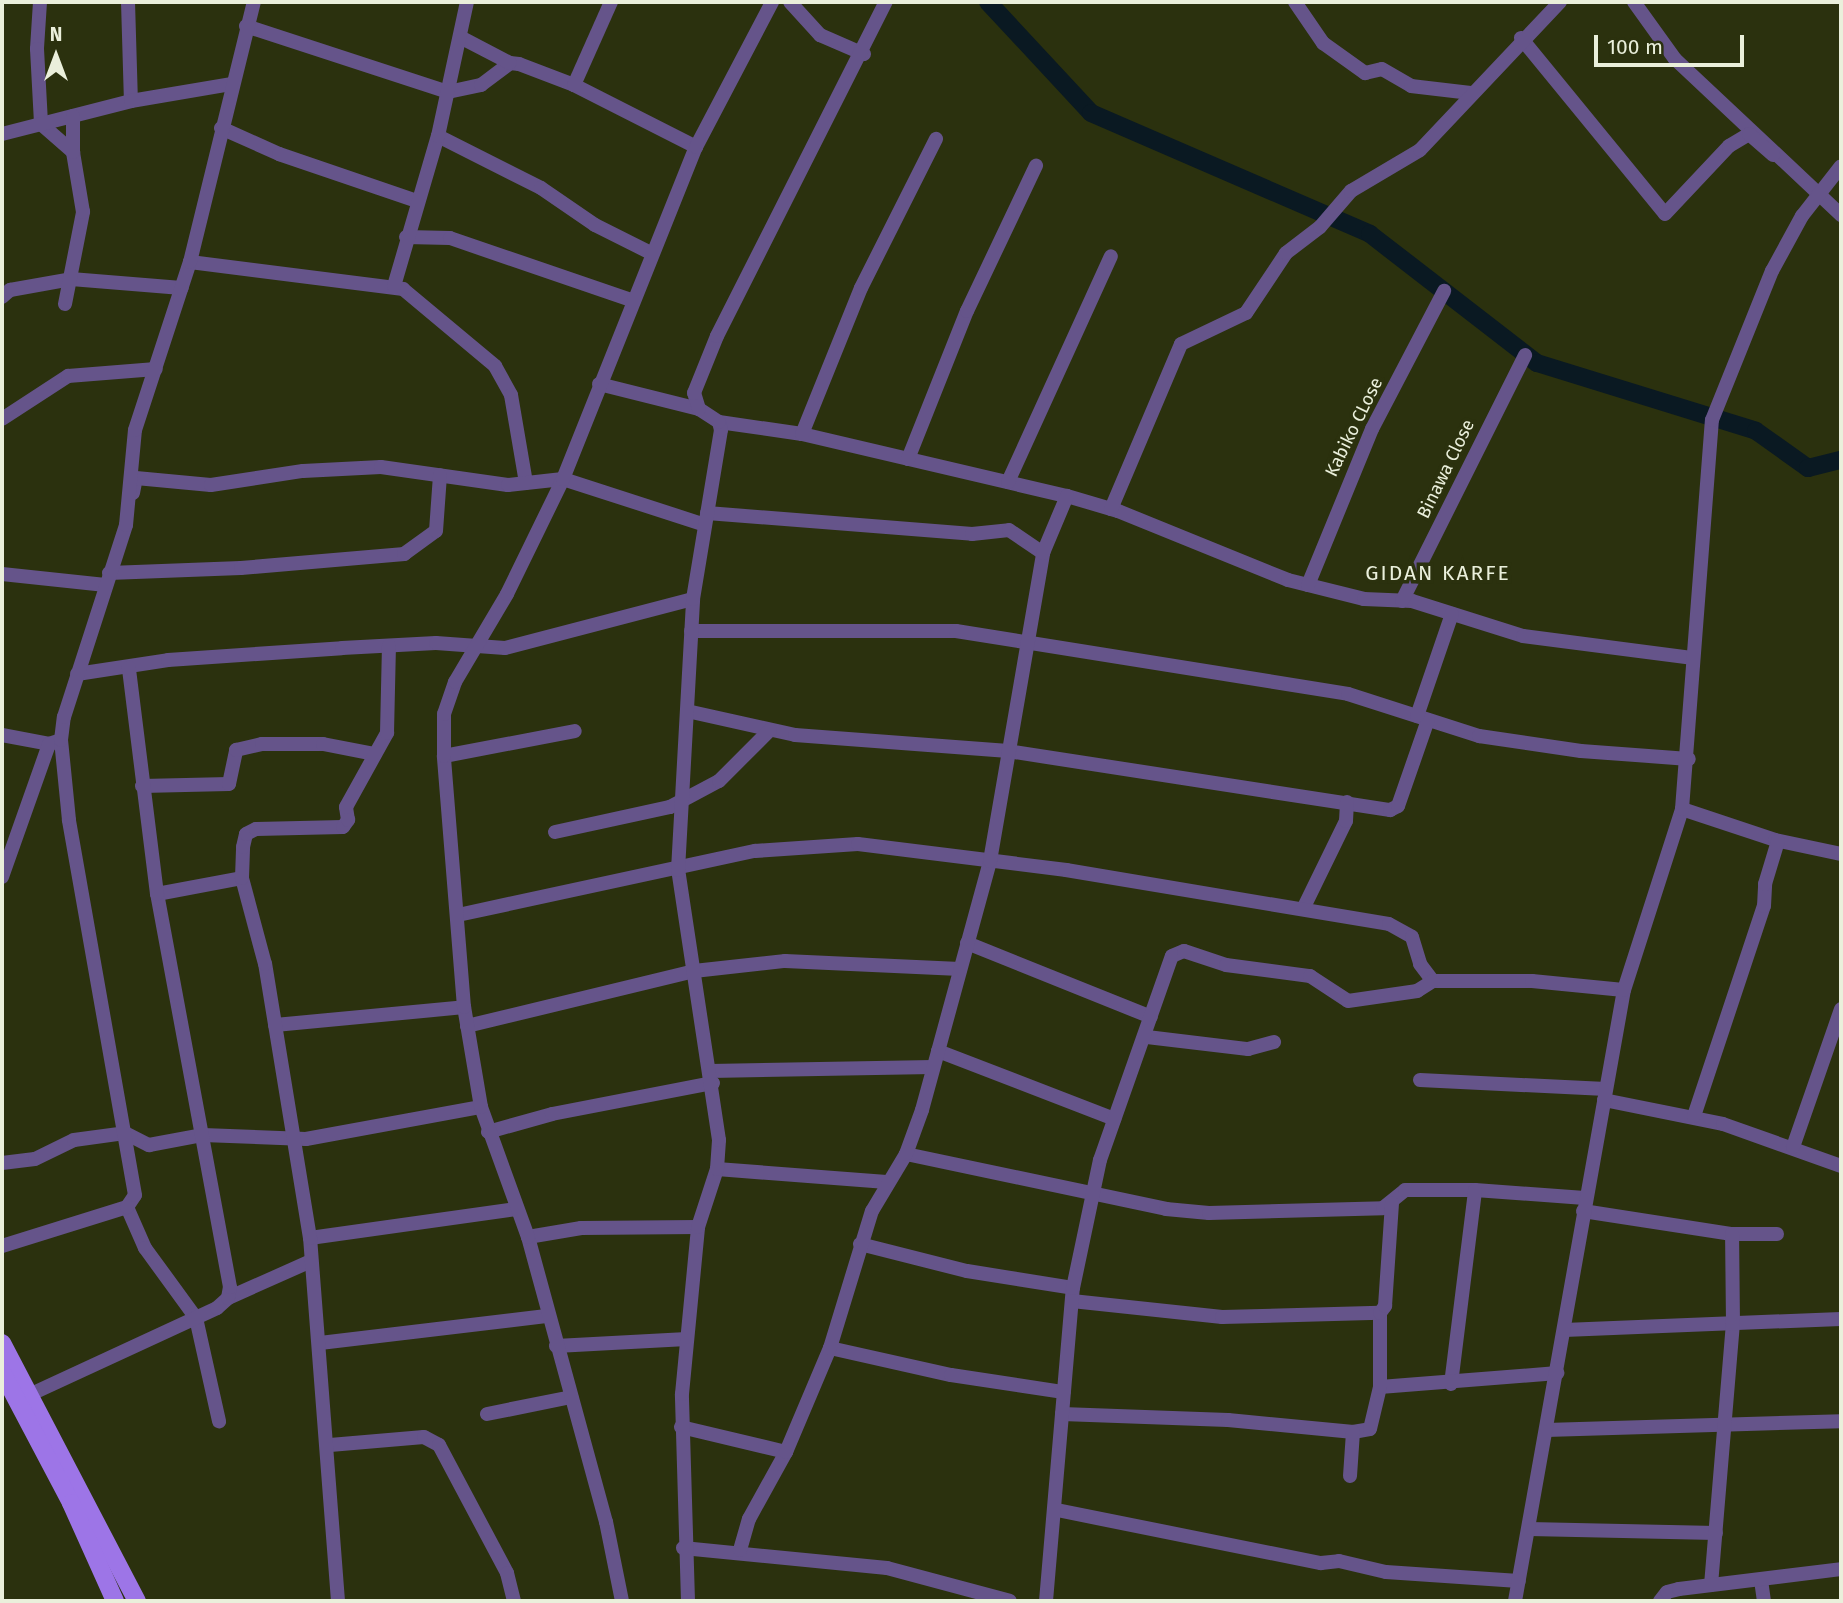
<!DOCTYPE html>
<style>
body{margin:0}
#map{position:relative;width:1843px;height:1603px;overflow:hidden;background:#2b310e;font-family:"Fira Sans",sans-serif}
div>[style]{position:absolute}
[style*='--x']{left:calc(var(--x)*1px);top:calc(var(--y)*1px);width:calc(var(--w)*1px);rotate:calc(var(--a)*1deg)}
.river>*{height:18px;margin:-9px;padding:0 9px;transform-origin:9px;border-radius:9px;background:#0a1922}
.minor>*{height:14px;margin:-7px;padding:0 7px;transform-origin:7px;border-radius:7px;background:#65548a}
.major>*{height:18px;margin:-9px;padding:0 9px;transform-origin:9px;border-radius:9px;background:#9d75e7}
span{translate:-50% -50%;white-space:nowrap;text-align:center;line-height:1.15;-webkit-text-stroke:7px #2b310e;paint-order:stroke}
.street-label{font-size:18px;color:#eaefdb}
.quarter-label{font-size:21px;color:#eaefdb;letter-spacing:2px}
.frame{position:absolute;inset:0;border:4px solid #eaefdb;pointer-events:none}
.north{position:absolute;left:21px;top:21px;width:70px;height:70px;-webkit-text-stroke:5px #2b310e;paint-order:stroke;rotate:0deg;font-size:19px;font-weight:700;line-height:28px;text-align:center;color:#eaefdb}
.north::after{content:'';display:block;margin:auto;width:24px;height:32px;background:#eaefdb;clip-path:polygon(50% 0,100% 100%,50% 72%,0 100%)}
.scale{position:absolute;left:1594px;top:35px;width:150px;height:32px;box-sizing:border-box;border:4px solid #eaefdb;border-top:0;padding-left:9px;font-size:21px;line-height:24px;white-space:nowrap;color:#eaefdb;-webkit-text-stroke:5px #2b310e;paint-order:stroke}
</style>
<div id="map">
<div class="river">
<div style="--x:988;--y:2;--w:151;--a:47.1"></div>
<div style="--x:1091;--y:113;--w:304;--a:23.4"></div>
<div style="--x:1370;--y:234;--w:211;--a:37.7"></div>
<div style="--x:1537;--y:363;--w:229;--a:17.2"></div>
<div style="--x:1756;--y:431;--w:64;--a:35.4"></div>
<div style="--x:1808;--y:468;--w:34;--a:-14"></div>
</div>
<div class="minor">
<div style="--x:40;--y:2;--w:47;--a:93.7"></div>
<div style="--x:37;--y:49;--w:75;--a:86.9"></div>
<div style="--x:41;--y:124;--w:43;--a:41.2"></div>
<div style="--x:128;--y:2;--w:99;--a:88.3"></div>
<div style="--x:790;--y:2;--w:45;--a:47.7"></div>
<div style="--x:820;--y:35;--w:48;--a:23.4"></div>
<div style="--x:1295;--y:2;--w:50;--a:55.7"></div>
<div style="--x:1323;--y:43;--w:52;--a:35.5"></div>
<div style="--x:1365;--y:73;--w:17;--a:-13"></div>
<div style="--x:1382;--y:69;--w:34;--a:30"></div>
<div style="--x:1411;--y:86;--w:60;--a:6.7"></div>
<div style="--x:1634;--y:2;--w:70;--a:54.3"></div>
<div style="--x:1675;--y:59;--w:228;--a:43.2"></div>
<div style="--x:246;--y:26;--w:213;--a:18.1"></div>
<div style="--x:448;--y:92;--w:34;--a:-12"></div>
<div style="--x:481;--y:85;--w:36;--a:-37"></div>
<div style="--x:510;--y:63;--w:9;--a:6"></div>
<div style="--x:519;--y:64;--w:59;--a:20.9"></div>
<div style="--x:574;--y:85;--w:137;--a:26.9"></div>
<div style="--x:460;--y:37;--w:56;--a:27.5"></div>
<div style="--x:1521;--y:38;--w:227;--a:50.7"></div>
<div style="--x:1665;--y:214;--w:93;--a:-46.7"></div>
<div style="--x:1729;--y:146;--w:23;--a:-31"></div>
<div style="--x:1749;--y:134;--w:32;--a:41"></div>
<div style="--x:574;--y:85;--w:91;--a:-66"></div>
<div style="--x:221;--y:128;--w:64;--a:24.1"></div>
<div style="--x:279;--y:154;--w:146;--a:18.8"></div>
<div style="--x:2;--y:134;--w:133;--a:-14.3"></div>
<div style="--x:131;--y:101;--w:101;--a:-9.6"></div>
<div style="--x:438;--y:136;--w:115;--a:26.8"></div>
<div style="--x:541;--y:188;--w:65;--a:34.4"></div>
<div style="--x:595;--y:225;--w:63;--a:26.6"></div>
<div style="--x:406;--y:237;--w:44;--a:1.3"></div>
<div style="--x:450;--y:238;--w:191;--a:18.9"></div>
<div style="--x:190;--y:262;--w:215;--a:7.2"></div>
<div style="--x:403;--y:289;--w:120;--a:39.9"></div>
<div style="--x:495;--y:366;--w:33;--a:61"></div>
<div style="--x:511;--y:395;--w:89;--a:80.3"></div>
<div style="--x:394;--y:286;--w:156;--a:-73.7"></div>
<div style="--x:438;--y:136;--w:137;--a:-77.8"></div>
<div style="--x:2;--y:297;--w:11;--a:-41"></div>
<div style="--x:10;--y:290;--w:62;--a:-10.2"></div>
<div style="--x:71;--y:279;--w:111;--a:4.6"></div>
<div style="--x:65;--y:304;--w:94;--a:-78.9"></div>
<div style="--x:83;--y:212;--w:61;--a:-99.5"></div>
<div style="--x:73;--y:152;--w:36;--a:-90"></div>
<div style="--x:599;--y:384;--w:103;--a:14"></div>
<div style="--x:2;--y:419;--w:79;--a:-33.1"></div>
<div style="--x:68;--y:376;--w:88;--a:-4.5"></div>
<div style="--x:719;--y:422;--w:84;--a:8.2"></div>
<div style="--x:802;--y:434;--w:272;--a:13.2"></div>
<div style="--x:1067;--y:496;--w:53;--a:16.4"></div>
<div style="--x:1118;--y:511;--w:183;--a:22.1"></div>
<div style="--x:1288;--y:580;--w:78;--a:14"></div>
<div style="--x:1364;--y:599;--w:48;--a:2.4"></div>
<div style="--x:1412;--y:601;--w:116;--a:17.5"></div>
<div style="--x:1523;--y:636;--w:170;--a:7.4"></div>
<div style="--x:802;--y:434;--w:157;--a:-68"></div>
<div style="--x:861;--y:288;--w:167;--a:-63.3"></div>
<div style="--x:908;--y:459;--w:159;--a:-68.3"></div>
<div style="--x:967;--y:311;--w:161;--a:-64.6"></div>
<div style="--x:1008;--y:482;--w:248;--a:-65.5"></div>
<div style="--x:133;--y:493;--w:15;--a:-79"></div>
<div style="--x:136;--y:478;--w:75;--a:5.3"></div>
<div style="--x:211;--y:485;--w:93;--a:-8.7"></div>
<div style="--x:303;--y:471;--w:78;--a:-2.9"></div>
<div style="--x:381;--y:467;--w:128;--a:8.1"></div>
<div style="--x:508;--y:485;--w:55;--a:-6.2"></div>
<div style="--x:563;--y:479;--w:149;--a:17.9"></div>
<div style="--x:1111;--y:509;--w:179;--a:-67"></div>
<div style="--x:1181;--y:344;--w:72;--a:-25.5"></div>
<div style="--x:1246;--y:313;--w:72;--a:-56.3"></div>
<div style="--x:1286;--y:253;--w:43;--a:-37.4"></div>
<div style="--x:1320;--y:227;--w:48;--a:-49.3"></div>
<div style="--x:1351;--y:191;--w:80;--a:-30.7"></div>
<div style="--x:1420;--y:150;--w:204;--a:-46.6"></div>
<div style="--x:707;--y:513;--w:266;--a:4.5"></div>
<div style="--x:972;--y:534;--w:37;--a:-6"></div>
<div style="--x:1009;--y:530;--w:41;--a:34.1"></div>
<div style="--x:109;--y:573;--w:132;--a:-2.2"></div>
<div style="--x:241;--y:568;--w:164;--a:-4.9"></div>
<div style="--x:404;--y:554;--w:39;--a:-36"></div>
<div style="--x:436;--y:531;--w:56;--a:-85.9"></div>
<div style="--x:2;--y:574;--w:104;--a:6.1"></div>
<div style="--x:1308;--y:585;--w:169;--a:-67.7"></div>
<div style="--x:1372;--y:429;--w:156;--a:-62.4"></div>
<div style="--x:1402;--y:601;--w:275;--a:-63.4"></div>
<div style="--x:691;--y:631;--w:265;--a:0"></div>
<div style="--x:956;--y:631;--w:397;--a:9.1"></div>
<div style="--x:1348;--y:694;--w:138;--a:17.8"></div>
<div style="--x:1479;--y:736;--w:103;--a:8.4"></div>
<div style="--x:1581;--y:751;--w:108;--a:4.2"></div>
<div style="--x:77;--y:674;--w:92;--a:-8.7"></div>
<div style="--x:168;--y:660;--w:174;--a:-3.9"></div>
<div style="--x:342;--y:648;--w:94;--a:-3"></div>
<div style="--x:436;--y:643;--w:69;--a:4.1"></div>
<div style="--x:505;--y:648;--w:194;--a:-14.6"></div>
<div style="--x:687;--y:711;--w:111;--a:12.5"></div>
<div style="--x:795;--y:735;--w:214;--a:4.3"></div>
<div style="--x:1008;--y:751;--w:387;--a:8.8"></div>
<div style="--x:1390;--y:810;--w:9;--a:-27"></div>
<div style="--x:1398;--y:806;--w:91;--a:-70.8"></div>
<div style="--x:1417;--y:716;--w:108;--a:-71.1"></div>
<div style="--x:2;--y:735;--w:48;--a:10.8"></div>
<div style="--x:49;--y:744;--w:9;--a:-18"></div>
<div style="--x:444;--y:756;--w:133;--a:-10.8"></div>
<div style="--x:142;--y:786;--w:87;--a:-1.3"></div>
<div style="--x:229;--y:784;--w:35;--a:-78"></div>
<div style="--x:236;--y:750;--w:27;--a:-13"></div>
<div style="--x:262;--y:744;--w:61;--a:0"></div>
<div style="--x:323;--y:744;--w:53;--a:10.9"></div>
<div style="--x:1682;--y:809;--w:98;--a:18.4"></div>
<div style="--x:1775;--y:840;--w:67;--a:12"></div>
<div style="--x:555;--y:832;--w:118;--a:-12.3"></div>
<div style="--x:670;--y:807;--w:55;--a:-28"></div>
<div style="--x:719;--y:781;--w:72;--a:-45"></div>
<div style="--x:2;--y:877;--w:141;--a:-70.5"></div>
<div style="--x:157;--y:894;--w:86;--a:-10.7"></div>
<div style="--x:1304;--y:907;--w:96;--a:-64"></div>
<div style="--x:1346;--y:821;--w:19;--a:-87"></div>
<div style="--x:458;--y:915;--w:304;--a:-12.2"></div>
<div style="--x:755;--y:851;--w:103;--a:-3.9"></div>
<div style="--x:858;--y:844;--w:210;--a:7.1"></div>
<div style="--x:1066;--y:870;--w:327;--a:9.5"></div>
<div style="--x:1389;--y:924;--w:26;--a:29"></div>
<div style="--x:1412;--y:937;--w:28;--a:73"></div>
<div style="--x:1420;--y:964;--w:21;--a:53"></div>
<div style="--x:1433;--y:981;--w:99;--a:0"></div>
<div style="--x:1532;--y:981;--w:92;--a:5.6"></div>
<div style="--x:967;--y:943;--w:198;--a:21.9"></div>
<div style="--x:275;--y:1025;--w:190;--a:-5.4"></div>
<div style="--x:467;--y:1026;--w:234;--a:-13.6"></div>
<div style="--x:694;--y:971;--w:92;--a:-6.3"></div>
<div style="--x:785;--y:961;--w:175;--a:2.6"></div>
<div style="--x:1147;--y:1037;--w:102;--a:6.8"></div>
<div style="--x:1248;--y:1049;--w:27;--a:-15"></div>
<div style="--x:938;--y:1051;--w:189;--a:21.1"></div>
<div style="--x:710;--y:1071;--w:223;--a:-1"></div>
<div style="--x:1420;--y:1080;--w:186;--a:2.8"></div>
<div style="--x:1604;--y:1100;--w:121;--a:11.4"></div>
<div style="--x:1723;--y:1124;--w:125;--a:19.6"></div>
<div style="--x:1694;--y:1116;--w:221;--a:-71.6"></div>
<div style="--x:1764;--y:906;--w:22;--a:-87"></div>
<div style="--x:1765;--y:884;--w:45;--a:-73.2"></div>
<div style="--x:488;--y:1132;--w:66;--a:-15.7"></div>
<div style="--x:552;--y:1114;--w:164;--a:-10.9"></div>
<div style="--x:1793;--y:1147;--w:146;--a:-70.8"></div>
<div style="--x:906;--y:1154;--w:266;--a:11.9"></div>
<div style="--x:1166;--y:1209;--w:43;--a:5.3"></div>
<div style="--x:1209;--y:1213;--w:174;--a:-1.6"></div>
<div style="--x:1383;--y:1208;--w:28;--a:-39"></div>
<div style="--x:1405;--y:1190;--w:70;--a:0"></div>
<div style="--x:1475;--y:1190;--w:110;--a:4.2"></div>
<div style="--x:2;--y:1163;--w:33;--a:-7"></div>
<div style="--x:35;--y:1159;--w:43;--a:-26"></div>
<div style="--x:74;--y:1140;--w:51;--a:-7.8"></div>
<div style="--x:125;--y:1133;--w:27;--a:27"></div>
<div style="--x:149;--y:1145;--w:55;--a:-10.5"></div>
<div style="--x:203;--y:1135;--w:103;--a:2.2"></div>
<div style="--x:306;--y:1139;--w:178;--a:-10.4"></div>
<div style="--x:717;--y:1169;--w:170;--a:4.4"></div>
<div style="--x:127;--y:1207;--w:45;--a:66.3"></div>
<div style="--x:145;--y:1248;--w:87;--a:53.9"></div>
<div style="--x:196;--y:1318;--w:106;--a:77.4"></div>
<div style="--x:1583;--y:1211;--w:151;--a:8.8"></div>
<div style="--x:1732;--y:1234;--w:45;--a:0"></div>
<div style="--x:528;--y:1237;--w:54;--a:-9.6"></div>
<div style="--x:581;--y:1228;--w:117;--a:-0.5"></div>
<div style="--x:310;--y:1238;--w:208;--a:-8"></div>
<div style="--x:860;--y:1244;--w:110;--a:14.2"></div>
<div style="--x:967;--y:1271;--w:107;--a:9.1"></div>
<div style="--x:2;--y:1246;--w:131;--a:-17.3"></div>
<div style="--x:127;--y:1207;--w:14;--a:-56"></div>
<div style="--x:135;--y:1195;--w:381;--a:-100"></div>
<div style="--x:69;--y:820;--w:80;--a:-95.7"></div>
<div style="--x:61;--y:740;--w:23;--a:-83"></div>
<div style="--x:64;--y:717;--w:202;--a:-72.1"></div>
<div style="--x:126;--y:525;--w:95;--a:-84.6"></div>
<div style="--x:135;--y:430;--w:177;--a:-71.9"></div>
<div style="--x:190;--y:262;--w:268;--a:-76.2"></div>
<div style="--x:228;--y:1298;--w:91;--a:-24"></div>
<div style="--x:1072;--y:1301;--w:151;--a:6.1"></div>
<div style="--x:1222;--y:1317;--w:158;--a:-1.5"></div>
<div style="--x:1564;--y:1330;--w:277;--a:-2.3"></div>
<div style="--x:320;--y:1343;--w:230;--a:-6.8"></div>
<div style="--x:556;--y:1346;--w:131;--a:-3.1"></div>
<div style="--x:830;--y:1348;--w:124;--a:12.6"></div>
<div style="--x:951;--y:1375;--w:114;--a:8.6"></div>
<div style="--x:1451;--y:1384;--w:195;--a:-82.9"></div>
<div style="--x:1380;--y:1387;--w:178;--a:-4.5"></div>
<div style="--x:29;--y:1395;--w:207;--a:-24.8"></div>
<div style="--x:217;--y:1308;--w:15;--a:-42"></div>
<div style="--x:228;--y:1298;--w:11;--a:-80"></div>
<div style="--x:230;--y:1287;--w:400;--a:-100.5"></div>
<div style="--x:157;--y:894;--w:228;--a:-97.1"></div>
<div style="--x:487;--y:1414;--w:86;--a:-11.4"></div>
<div style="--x:1062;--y:1414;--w:166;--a:2.1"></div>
<div style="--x:1228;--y:1420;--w:126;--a:5.5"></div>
<div style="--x:1353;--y:1432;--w:17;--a:-10"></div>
<div style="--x:1370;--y:1429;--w:43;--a:-76.6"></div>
<div style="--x:1380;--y:1387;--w:74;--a:-90"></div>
<div style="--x:1380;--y:1313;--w:9;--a:-54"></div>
<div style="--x:1385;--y:1306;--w:103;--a:-86.1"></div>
<div style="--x:681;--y:1427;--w:108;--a:13.4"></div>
<div style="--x:1546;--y:1430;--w:295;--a:-1.7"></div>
<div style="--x:330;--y:1445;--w:94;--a:-4.9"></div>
<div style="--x:424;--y:1437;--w:17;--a:28"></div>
<div style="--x:439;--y:1445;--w:145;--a:62"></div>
<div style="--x:507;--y:1573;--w:29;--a:76"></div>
<div style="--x:1350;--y:1476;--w:44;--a:-86.1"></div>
<div style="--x:1057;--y:1510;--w:269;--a:11.4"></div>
<div style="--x:1321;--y:1563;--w:18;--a:-6"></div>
<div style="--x:1339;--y:1561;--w:48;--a:13.2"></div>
<div style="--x:1386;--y:1572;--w:133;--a:3.9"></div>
<div style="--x:1529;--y:1529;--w:187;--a:1.2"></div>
<div style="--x:683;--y:1548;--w:205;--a:5.6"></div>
<div style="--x:887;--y:1568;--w:127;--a:15"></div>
<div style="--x:740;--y:1550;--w:32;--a:-74"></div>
<div style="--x:749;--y:1519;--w:77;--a:-61.1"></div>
<div style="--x:786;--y:1452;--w:113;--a:-67.1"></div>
<div style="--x:830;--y:1348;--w:143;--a:-73"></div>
<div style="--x:872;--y:1211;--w:66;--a:-59.2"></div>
<div style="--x:906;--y:1154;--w:47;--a:-70"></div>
<div style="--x:922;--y:1110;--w:258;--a:-74.7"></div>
<div style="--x:990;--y:861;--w:313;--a:-80.2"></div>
<div style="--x:1043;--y:553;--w:62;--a:-67.2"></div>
<div style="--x:1761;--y:1580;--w:21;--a:82"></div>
<div style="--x:1711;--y:1585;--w:262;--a:-85.2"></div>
<div style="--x:1733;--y:1324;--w:90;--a:-90.6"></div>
<div style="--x:338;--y:1601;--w:364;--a:-94.4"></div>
<div style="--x:310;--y:1238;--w:278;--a:-99.3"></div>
<div style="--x:265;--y:964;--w:89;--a:-105"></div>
<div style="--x:242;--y:878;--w:31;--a:-88"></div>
<div style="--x:243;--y:847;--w:13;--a:-77"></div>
<div style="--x:246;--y:834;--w:11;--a:-27"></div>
<div style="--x:256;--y:829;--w:87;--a:-1.3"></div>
<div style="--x:343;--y:827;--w:9;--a:-54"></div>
<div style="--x:348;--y:820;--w:13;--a:-99"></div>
<div style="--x:346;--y:807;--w:85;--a:-61"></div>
<div style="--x:387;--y:733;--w:87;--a:-88.7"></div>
<div style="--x:622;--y:1601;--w:81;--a:-101.4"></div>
<div style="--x:606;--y:1522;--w:295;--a:-105.3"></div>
<div style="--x:528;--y:1237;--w:138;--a:-109.9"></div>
<div style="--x:481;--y:1107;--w:101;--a:-99.6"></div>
<div style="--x:464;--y:1007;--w:252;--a:-94.6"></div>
<div style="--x:444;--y:756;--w:42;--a:-90"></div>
<div style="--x:444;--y:714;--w:34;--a:-71"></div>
<div style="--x:455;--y:682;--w:102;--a:-59.4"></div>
<div style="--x:507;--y:594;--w:128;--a:-64"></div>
<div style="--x:563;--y:479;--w:358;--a:-68.2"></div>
<div style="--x:696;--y:147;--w:164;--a:-62.3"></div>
<div style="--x:688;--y:1601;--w:207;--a:-91.7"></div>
<div style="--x:682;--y:1394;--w:168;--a:-84.5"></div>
<div style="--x:698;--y:1227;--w:61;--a:-71.9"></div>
<div style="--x:717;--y:1169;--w:29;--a:-86"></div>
<div style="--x:719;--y:1140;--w:273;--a:-98.6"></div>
<div style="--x:678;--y:870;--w:271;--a:-86.8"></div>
<div style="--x:693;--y:599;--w:171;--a:-80.6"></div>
<div style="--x:721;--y:430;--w:8;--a:-104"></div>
<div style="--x:719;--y:422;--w:24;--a:-147"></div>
<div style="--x:699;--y:409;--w:17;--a:-107"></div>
<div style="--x:694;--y:393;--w:61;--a:-68"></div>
<div style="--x:717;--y:336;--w:374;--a:-63.2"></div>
<div style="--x:1046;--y:1601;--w:314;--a:-85.1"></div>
<div style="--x:1073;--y:1288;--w:131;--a:-78.1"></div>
<div style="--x:1100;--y:1160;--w:216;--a:-70.6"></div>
<div style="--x:1172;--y:956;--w:13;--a:-23"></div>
<div style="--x:1184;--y:951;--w:44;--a:18.4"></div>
<div style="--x:1226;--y:965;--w:85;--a:7.5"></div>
<div style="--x:1310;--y:976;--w:45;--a:33.3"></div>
<div style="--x:1348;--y:1001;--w:70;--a:-8.2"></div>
<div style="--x:1417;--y:991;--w:19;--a:-32"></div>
<div style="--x:1515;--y:1601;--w:621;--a:-79.89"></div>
<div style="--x:1624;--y:990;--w:190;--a:-72.2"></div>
<div style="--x:1682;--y:809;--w:390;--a:-85.6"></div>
<div style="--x:1712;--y:420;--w:161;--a:-68.1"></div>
<div style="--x:1772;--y:271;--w:63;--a:-61.4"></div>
<div style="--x:1802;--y:216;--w:63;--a:-52"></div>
<div style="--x:1660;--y:1601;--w:11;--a:-52"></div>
<div style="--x:1667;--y:1592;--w:12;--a:-14"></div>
<div style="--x:1679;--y:1589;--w:163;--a:-7"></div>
</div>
<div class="major">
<div style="--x:2;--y:1343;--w:291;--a:62.4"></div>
<div style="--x:2;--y:1372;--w:148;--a:62.2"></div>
<div style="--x:71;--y:1503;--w:107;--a:65.8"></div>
</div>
<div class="street-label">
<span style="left:1354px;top:427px;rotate:-64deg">Kabiko CLose</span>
<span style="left:1446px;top:469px;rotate:-64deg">Binawa Close</span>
</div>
<div class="quarter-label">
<span style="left:1438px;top:573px">GIDAN KARFE</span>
</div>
<div class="frame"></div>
<div class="north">N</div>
<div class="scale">100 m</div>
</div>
